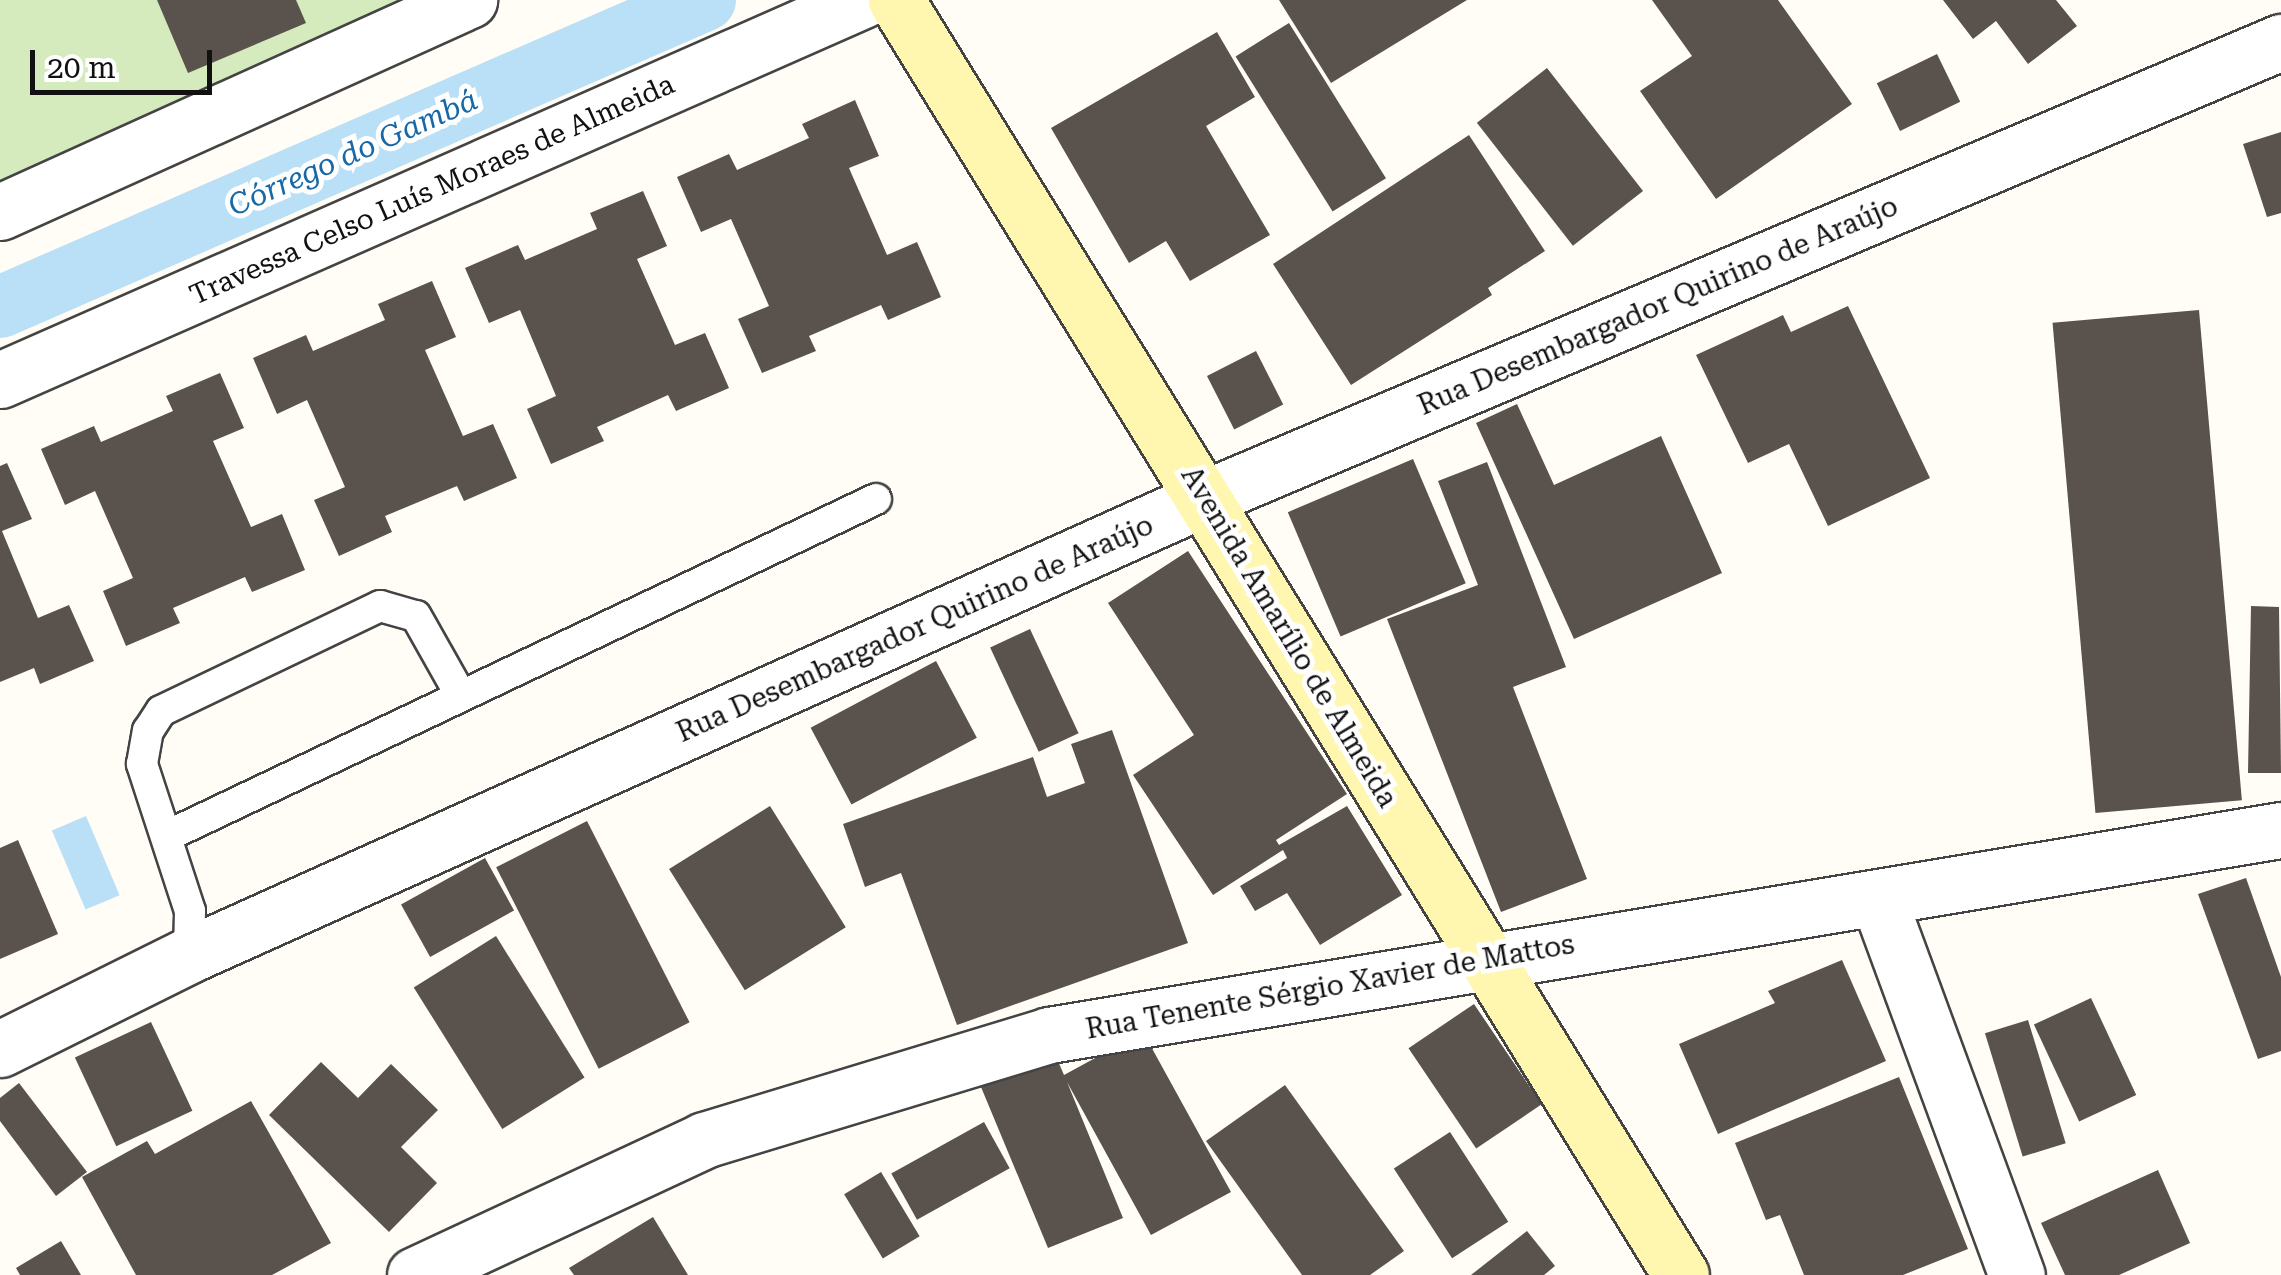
<!DOCTYPE html>
<meta charset="utf-8">
<style>
body{margin:0}
#map{position:relative;width:2281px;height:1275px;overflow:hidden;background:#fffdf5;font-family:"Roboto Serif",serif}
div>[style]{position:absolute}
[style*='--x']{left:calc(var(--x)*1px);top:calc(var(--y)*1px);width:calc(var(--w)*1px);rotate:calc(var(--a)*1deg)}
.green>*{inset:0;background:#d5ebbd}
.water>*{inset:0;background:#b9e0f7;transform-origin:0 0}
.canal>*{height:62px;margin:-31px;padding:0 31px;transform-origin:31px;border-radius:31px;background:#b9e0f7}
.building>*{inset:0;background:#5a524d;transform-origin:0 0}
.roads{filter:drop-shadow(2px 0 #444) drop-shadow(-2px 0 #444) drop-shadow(0 2px #444) drop-shadow(0 -2px #444)}
.lane>*{height:30px;margin:-15px;padding:0 15px;transform-origin:15px;border-radius:15px;background:#fff}
.street>*{height:55px;margin:-27.5px;padding:0 27.5px;transform-origin:27.5px;border-radius:27.5px;background:#fff}
.secondary>*{height:55px;margin:-27.5px;padding:0 27.5px;transform-origin:27.5px;border-radius:27.5px;background:#fff6b0}
span{translate:-50% -50%;white-space:nowrap;text-align:center;line-height:1.15;-webkit-text-stroke:10px #fff;paint-order:stroke}
.street-label{font-size:28px;color:#111}
.water-label{font-size:30px;color:#1768a6;font-style:italic}
.scale{position:absolute;left:30px;top:50px;width:182px;height:45px;box-sizing:border-box;border:5px solid #111;border-top:0;padding-left:12px;font-size:30px;line-height:35px;white-space:nowrap;color:#111;-webkit-text-stroke:8px #fff;paint-order:stroke}
</style>
<div id="map">
<div class="green">
<div style="clip-path:polygon(0 0,442px 0,0 198px)"></div>
</div>
<div class="water">
<div style="left:86px;top:816px;width:86px;height:37px;rotate:67deg"></div>
</div>
<div class="canal">
<div style="--x:0;--y:307;--w:769;--a:-23.53"></div>
</div>
<div class="building">
<div style="clip-path:polygon(157px 0,296px 0,306px 23px,188px 73px)"></div>
<div style="clip-path:polygon(1279px 0,1467px 0,1331px 83px)"></div>
<div style="clip-path:polygon(1652px 0,1778px 0,1852px 104px,1716px 199px,1640px 91px,1692px 56px)"></div>
<div style="clip-path:polygon(1943px 0,2056px 0,2077px 26px,2028px 64px,1996px 21px,1973px 39px)"></div>
<div style="left:1289px;top:23px;width:183px;height:63px;rotate:58deg"></div>
<div style="clip-path:polygon(1217px 32px,1255px 97px,1206px 126px,1270px 235px,1190px 281px,1166px 241px,1129px 263px,1051px 128px)"></div>
<div style="left:1937px;top:54px;width:53px;height:67px;rotate:64deg"></div>
<div style="left:1547px;top:68px;width:156px;height:89px;rotate:52deg"></div>
<div style="clip-path:polygon(855px 100px,879px 156px,849px 168px,887px 255px,917px 242px,941px 297px,888px 320px,881px 305px,809px 336px,816px 351px,762px 373px,738px 319px,769px 306px,731px 219px,701px 232px,677px 177px,729px 154px,737px 170px,809px 138px,802px 124px)"></div>
<div style="clip-path:polygon(2281px 132px,2281px 213px,2267px 217px,2243px 144px)"></div>
<div style="clip-path:polygon(1469px 135px,1545px 251px,1488px 288px,1492px 295px,1351px 385px,1273px 264px)"></div>
<div style="clip-path:polygon(643px 191px,667px 246px,637px 259px,675px 345px,705px 333px,729px 388px,676px 411px,668px 395px,597px 427px,604px 441px,551px 464px,527px 409px,556px 396px,520px 310px,489px 323px,465px 268px,518px 245px,525px 260px,597px 229px,590px 213px)"></div>
<div style="clip-path:polygon(432px 281px,456px 337px,425px 350px,463px 436px,493px 424px,517px 478px,464px 501px,457px 486px,385px 516px,392px 532px,339px 556px,314px 500px,345px 487px,307px 400px,277px 414px,253px 358px,306px 335px,313px 351px,385px 320px,378px 304px)"></div>
<div style="clip-path:polygon(1848px 306px,1930px 478px,1828px 526px,1789px 444px,1748px 463px,1696px 355px,1783px 315px,1791px 332px)"></div>
<div style="left:2199px;top:310px;width:492px;height:147px;rotate:85deg"></div>
<div style="left:1256px;top:351px;width:60px;height:55px;rotate:63deg"></div>
<div style="clip-path:polygon(220px 373px,244px 428px,213px 441px,251px 527px,282px 514px,305px 570px,252px 592px,245px 577px,173px 608px,180px 623px,126px 646px,103px 591px,133px 578px,95px 491px,65px 505px,41px 449px,94px 426px,101px 442px,173px 411px,166px 396px)"></div>
<div style="clip-path:polygon(1517px 404px,1554px 485px,1661px 436px,1722px 573px,1574px 639px,1476px 423px)"></div>
<div style="left:1413px;top:459px;width:135px;height:136px;rotate:67deg"></div>
<div style="clip-path:polygon(1487px 462px,1566px 667px,1513px 687px,1587px 879px,1501px 912px,1387px 619px,1478px 585px,1438px 481px)"></div>
<div style="clip-path:polygon(7px 463px,32px 519px,2px 531px,38px 618px,69px 605px,94px 661px,40px 684px,34px 668px,0 682px,0 466px)"></div>
<div style="clip-path:polygon(1188px 551px,1347px 794px,1276px 840px,1279px 845px,1347px 806px,1402px 895px,1320px 945px,1287px 893px,1255px 911px,1240px 886px,1287px 858px,1283px 850px,1213px 895px,1133px 775px,1194px 735px,1108px 603px)"></div>
<div style="clip-path:polygon(2251px 606px,2279px 607px,2281px 773px,2248px 773px)"></div>
<div style="left:1030px;top:629px;width:115px;height:44px;rotate:65deg"></div>
<div style="left:936px;top:661px;width:87px;height:142px;rotate:62deg"></div>
<div style="clip-path:polygon(1112px 730px,1188px 943px,957px 1025px,901px 873px,865px 887px,843px 824px,1033px 757px,1047px 797px,1085px 783px,1071px 744px)"></div>
<div style="left:770px;top:806px;width:143px;height:119px;rotate:58deg"></div>
<div style="left:587px;top:821px;width:226px;height:102px;rotate:63deg"></div>
<div style="clip-path:polygon(18px 840px,58px 934px,0 959px,0 848px)"></div>
<div style="left:485px;top:858px;width:60px;height:96px;rotate:61deg"></div>
<div style="clip-path:polygon(2246px 878px,2281px 977px,2281px 1051px,2258px 1059px,2198px 894px)"></div>
<div style="left:496px;top:936px;width:167px;height:97px;rotate:58deg"></div>
<div style="clip-path:polygon(1842px 960px,1886px 1061px,1718px 1134px,1679px 1044px,1775px 1003px,1768px 991px)"></div>
<div style="left:2091px;top:998px;width:107px;height:63px;rotate:65deg"></div>
<div style="left:1474px;top:1004px;width:121px;height:79px;rotate:56deg"></div>
<div style="left:2028px;top:1020px;width:129px;height:45px;rotate:73deg"></div>
<div style="left:151px;top:1022px;width:98px;height:84px;rotate:65deg"></div>
<div style="clip-path:polygon(1143px 1032px,1231px 1192px,1151px 1235px,1067px 1082px,1123px 1218px,1048px 1248px,976px 1075px,1051px 1045px,1064px 1075px)"></div>
<div style="clip-path:polygon(321px 1062px,358px 1098px,391px 1064px,438px 1110px,401px 1147px,437px 1183px,389px 1232px,269px 1115px)"></div>
<div style="clip-path:polygon(1899px 1077px,1968px 1249px,1903px 1275px,1804px 1275px,1780px 1215px,1766px 1220px,1735px 1143px)"></div>
<div style="clip-path:polygon(19px 1083px,87px 1172px,56px 1196px,0 1121px,0 1098px)"></div>
<div style="clip-path:polygon(1285px 1085px,1404px 1251px,1370px 1275px,1302px 1275px,1206px 1141px)"></div>
<div style="clip-path:polygon(251px 1101px,331px 1243px,272px 1275px,136px 1275px,82px 1177px,147px 1141px,155px 1154px)"></div>
<div style="left:984px;top:1122px;width:53px;height:106px;rotate:61deg"></div>
<div style="left:1450px;top:1132px;width:107px;height:67px;rotate:57deg"></div>
<div style="clip-path:polygon(2158px 1170px,2190px 1243px,2119px 1275px,2065px 1275px,2041px 1223px)"></div>
<div style="left:881px;top:1172px;width:75px;height:43px;rotate:59deg"></div>
<div style="clip-path:polygon(653px 1217px,688px 1275px,574px 1275px,569px 1268px)"></div>
<div style="clip-path:polygon(1527px 1231px,1555px 1266px,1544px 1275px,1471px 1275px)"></div>
<div style="clip-path:polygon(61px 1241px,81px 1275px,20px 1275px,16px 1268px)"></div>
</div>
<div class="roads">
<div class="lane">
<div style="--x:167;--y:836;--w:785;--a:-25.42"></div>
<div style="--x:189;--y:955;--w:44;--a:-88.7"></div>
<div style="--x:190;--y:911;--w:155;--a:-108.1"></div>
<div style="--x:142;--y:764;--w:34;--a:-80"></div>
<div style="--x:148;--y:731;--w:24;--a:-57"></div>
<div style="--x:161;--y:711;--w:243;--a:-25.6"></div>
<div style="--x:380;--y:606;--w:37;--a:16"></div>
<div style="--x:416;--y:616;--w:90;--a:60.6"></div>
</div>
<div class="street">
<div style="--x:0;--y:212;--w:515;--a:-24.32"></div>
<div style="--x:0;--y:380;--w:943;--a:-23.77"></div>
<div style="--x:1878;--y:898;--w:402;--a:69.8"></div>
<div style="--x:0;--y:1049;--w:211;--a:-26.4"></div>
<div style="--x:189;--y:955;--w:1114;--a:-24.22"></div>
<div style="--x:1205;--y:498;--w:1169;--a:-22.97"></div>
<div style="--x:415;--y:1275;--w:319;--a:-25"></div>
<div style="--x:704;--y:1140;--w:361;--a:-16.9"></div>
<div style="--x:1049;--y:1035;--w:1249;--a:-9.45"></div>
</div>
<div class="secondary">
<div style="--x:896;--y:0;--w:1497;--a:58.38"></div>
</div>
</div>
<div class="street-label">
<span style="left:432px;top:190px;rotate:-24deg">Travessa Celso Luís Moraes de Almeida</span>
<span style="left:1658px;top:306px;rotate:-23deg">Rua Desembargador Quirino de Araújo</span>
<span style="left:915px;top:629px;rotate:-24deg">Rua Desembargador Quirino de Araújo</span>
<span style="left:1289px;top:637px;rotate:59deg">Avenida Amarílio de Almeida</span>
<span style="left:1330px;top:987px;rotate:-10deg">Rua Tenente Sérgio Xavier de Mattos</span>
</div>
<div class="water-label">
<span style="left:353px;top:153px;rotate:-24deg">Córrego do Gambá</span>
</div>
<div class="scale">20 m</div>
</div>
